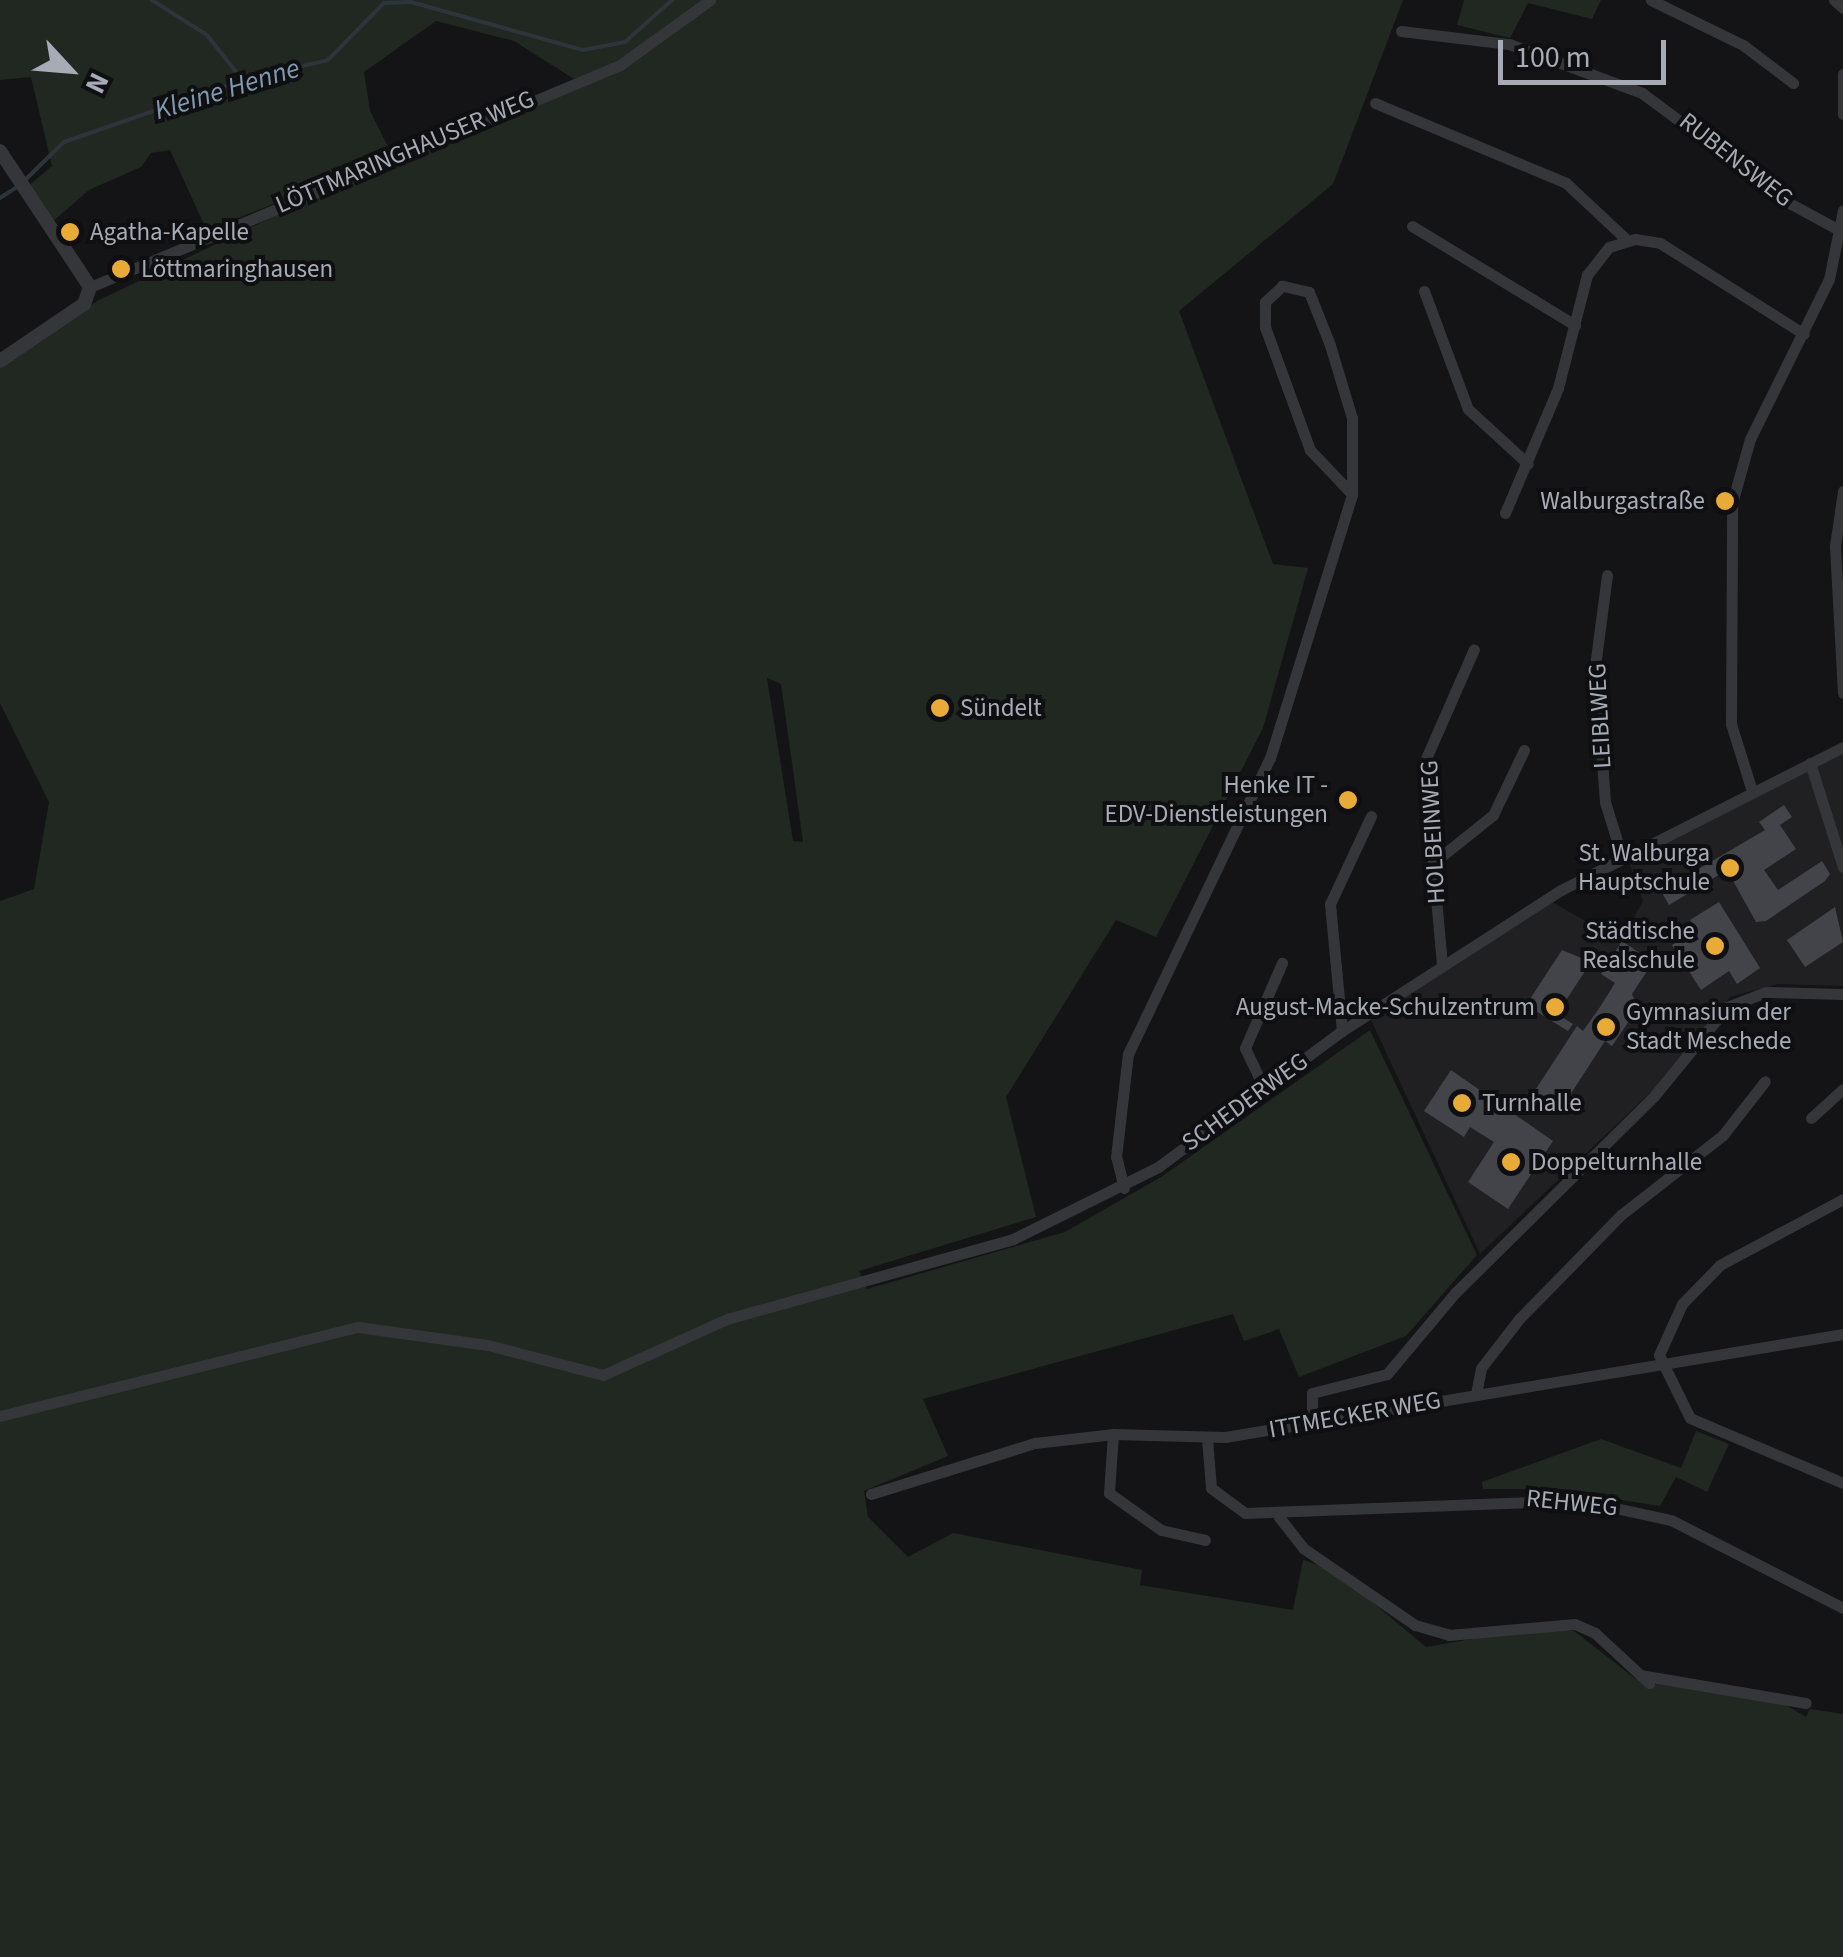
<!DOCTYPE html>
<meta charset="utf-8">
<style>
body{margin:0}
#map{position:relative;width:1843px;height:1957px;overflow:hidden;background:#141416;font-family:"Source Sans 3",sans-serif}
div>[style]{position:absolute}
[style*='--x']{left:calc(var(--x)*1px);top:calc(var(--y)*1px);width:calc(var(--w)*1px);rotate:calc(var(--a)*1deg)}
.built>*{inset:0;background:#202023}
.green>*{inset:0;background:#202821}
.stream>*{height:4px;margin:-2px;padding:0 2px;transform-origin:2px;border-radius:2px;background:#2d353b}
.building>*{inset:0;background:#434449}
.minor>*{height:11px;margin:-5.5px;padding:0 5.5px;transform-origin:5.5px;border-radius:5.5px;background:#35363a}
.tertiary>*{height:14px;margin:-7px;padding:0 7px;transform-origin:7px;border-radius:7px;background:#35363a}
.dots>*{width:28px;height:28px;translate:-50% -50%;box-sizing:border-box;border:5px solid #0f0f11;border-radius:50%}
span{translate:-50% -50%;white-space:nowrap;text-align:center;line-height:1.15;-webkit-text-stroke:8px #0f0f11;paint-order:stroke}
.street-label{font-size:25px;color:#a6abb5}
.poi-label{font-size:25px;color:#a6abb5}
.left{translate:0 -50%;text-align:left}
.right{translate:-100% -50%;text-align:right}
.water-label{font-size:28px;color:#7f99af;font-style:italic}
.north{position:absolute;left:20px;top:20px;width:100px;height:100px;-webkit-text-stroke:8px #0f0f11;paint-order:stroke;rotate:116deg;font-size:28px;font-weight:700;line-height:40px;text-align:center;color:#a6abb5}
.north::after{content:'';display:block;margin:auto;width:35px;height:45px;background:#a6abb5;clip-path:polygon(50% 0,100% 100%,50% 72%,0 100%)}
.scale{position:absolute;left:1498px;top:40px;width:168px;height:45px;box-sizing:border-box;border:5px solid #a6abb5;border-top:0;padding-left:12px;font-size:30px;line-height:35px;white-space:nowrap;color:#a6abb5;-webkit-text-stroke:8px #0f0f11;paint-order:stroke}
</style>
<div id="map">
<div class="built">
<div style="clip-path:polygon(1843px 753px,1843px 986px,1778px 984px,1730px 997px,1654px 1089px,1480px 1254px,1371px 1020px,1552px 902px,1601px 930px,1610px 918px,1628px 928px,1643px 901px,1628px 860px)"></div>
</div>
<div class="green">
<div style="clip-path:polygon(evenodd,0 0,1403px 0,1333px 184px,1179px 311px,1273px 564px,1308px 568px,1263px 728px,1156px 937px,1116px 920px,1006px 1097px,1036px 1217px,859px 1271px,867px 1289px,1065px 1232px,1161px 1177px,1370px 1030px,1477px 1255px,1406px 1336px,1299px 1377px,1279px 1329px,1244px 1341px,1233px 1314px,923px 1399px,948px 1456px,864px 1491px,868px 1517px,908px 1557px,953px 1533px,1142px 1570px,1140px 1585px,1293px 1610px,1303px 1560px,1334px 1570px,1426px 1647px,1529px 1629px,1574px 1631px,1650px 1690px,1660px 1680px,1777px 1700px,1806px 1717px,1810px 1709px,1843px 1714px,1843px 1957px,0 1957px,0 901px,34px 889px,49px 802px,0 703px,0 363px,99px 300px,457px 129px,577px 81px,514px 41px,436px 21px,364px 72px,370px 111px,392px 155px,207px 231px,170px 150px,151px 153px,141px 167px,89px 190px,52px 222px,27px 187px,52px 166px,31px 77px,0 80px,0 0,767px 678px,781px 684px,803px 842px,793px 841px,767px 678px)"></div>
<div style="clip-path:polygon(1464px 0,1601px 0,1592px 19px,1528px 3px,1510px 38px,1457px 25px)"></div>
<div style="clip-path:polygon(1696px 1431px,1729px 1444px,1707px 1492px,1676px 1477px,1660px 1506px,1551px 1489px,1483px 1489px,1482px 1482px,1601px 1439px,1681px 1468px)"></div>
</div>
<div class="stream">
<div style="--x:152;--y:0;--w:65;--a:32.5"></div>
<div style="--x:207;--y:35;--w:55;--a:51.7"></div>
<div style="--x:24;--y:181;--w:56;--a:-44.3"></div>
<div style="--x:64;--y:142;--w:189;--a:-19.1"></div>
<div style="--x:243;--y:80;--w:87;--a:-13.2"></div>
<div style="--x:328;--y:60;--w:80;--a:-45.5"></div>
<div style="--x:384;--y:3;--w:27;--a:-2"></div>
<div style="--x:411;--y:2;--w:179;--a:15.6"></div>
<div style="--x:583;--y:50;--w:43;--a:-10.8"></div>
<div style="--x:625;--y:42;--w:63;--a:-41.8"></div>
<div style="--x:0;--y:198;--w:20;--a:-33"></div>
</div>
<div class="building">
<div style="clip-path:polygon(1784px 805px,1792px 817px,1780px 825px,1796px 849px,1764px 870px,1778px 890px,1822px 861px,1830px 874px,1825px 881px,1766px 921px,1756px 922px,1727px 870px,1669px 905px,1661px 891px,1765px 830px,1759px 822px)"></div>
<div style="clip-path:polygon(1719px 902px,1760px 968px,1737px 984px,1729px 971px,1701px 990px,1672px 945px,1696px 930px,1690px 920px)"></div>
<div style="clip-path:polygon(1835px 907px,1843px 942px,1805px 967px,1787px 940px)"></div>
<div style="clip-path:polygon(1622px 941px,1653px 962px,1632px 994px,1638px 1008px,1612px 1046px,1605px 1041px,1559px 1112px,1532px 1095px,1577px 1026px,1583px 1031px,1600px 1007px,1615px 983px,1601px 974px)"></div>
<div style="clip-path:polygon(1562px 950px,1591px 962px,1557px 1014px,1573px 1024px,1568px 1031px,1526px 1005px)"></div>
<div style="clip-path:polygon(1451px 1070px,1553px 1141px,1508px 1209px,1468px 1182px,1494px 1142px,1470px 1127px,1464px 1137px,1424px 1111px)"></div>
</div>
<div class="minor">
<div style="--x:1651;--y:0;--w:102;--a:26.1"></div>
<div style="--x:1743;--y:45;--w:63;--a:37.2"></div>
<div style="--x:1834;--y:0;--w:12;--a:42"></div>
<div style="--x:1401;--y:31;--w:109;--a:6.9"></div>
<div style="--x:1509;--y:44;--w:142;--a:20.2"></div>
<div style="--x:1642;--y:93;--w:186;--a:36.7"></div>
<div style="--x:1791;--y:204;--w:57;--a:28.4"></div>
<div style="--x:1843;--y:74;--w:40;--a:90"></div>
<div style="--x:1375;--y:103;--w:207;--a:22.7"></div>
<div style="--x:1566;--y:183;--w:83;--a:43.1"></div>
<div style="--x:1412;--y:226;--w:191;--a:31.3"></div>
<div style="--x:90;--y:287;--w:575;--a:-22.73"></div>
<div style="--x:620;--y:65;--w:111;--a:-35.8"></div>
<div style="--x:1424;--y:291;--w:126;--a:69.6"></div>
<div style="--x:1468;--y:409;--w:81;--a:42.5"></div>
<div style="--x:1843;--y:491;--w:56;--a:98.3"></div>
<div style="--x:1835;--y:546;--w:147;--a:86.9"></div>
<div style="--x:1505;--y:513;--w:136;--a:-67"></div>
<div style="--x:1558;--y:388;--w:117;--a:-75.6"></div>
<div style="--x:1587;--y:275;--w:36;--a:-52"></div>
<div style="--x:1609;--y:247;--w:27;--a:-17"></div>
<div style="--x:1635;--y:239;--w:25;--a:9"></div>
<div style="--x:1660;--y:243;--w:170;--a:32.3"></div>
<div style="--x:1607;--y:575;--w:92;--a:97.5"></div>
<div style="--x:1595;--y:666;--w:136;--a:85.8"></div>
<div style="--x:1605;--y:802;--w:58;--a:72.8"></div>
<div style="--x:1810;--y:763;--w:109;--a:72.4"></div>
<div style="--x:1752;--y:791;--w:70;--a:-107.4"></div>
<div style="--x:1731;--y:724;--w:221;--a:-89.7"></div>
<div style="--x:1732;--y:503;--w:66;--a:-74.3"></div>
<div style="--x:1750;--y:439;--w:178;--a:-63.7"></div>
<div style="--x:1829;--y:279;--w:70;--a:-78.5"></div>
<div style="--x:1433;--y:863;--w:77;--a:-38.7"></div>
<div style="--x:1493;--y:815;--w:72;--a:-64.5"></div>
<div style="--x:1442;--y:965;--w:203;--a:-95.1"></div>
<div style="--x:1424;--y:763;--w:124;--a:-66.3"></div>
<div style="--x:1342;--y:1031;--w:128;--a:-95.4"></div>
<div style="--x:1330;--y:904;--w:97;--a:-65"></div>
<div style="--x:1263;--y:1086;--w:42;--a:-115.3"></div>
<div style="--x:1245;--y:1048;--w:93;--a:-66.5"></div>
<div style="--x:1811;--y:1118;--w:43;--a:-42.2"></div>
<div style="--x:1124;--y:1188;--w:32;--a:-104"></div>
<div style="--x:1116;--y:1157;--w:104;--a:-83.4"></div>
<div style="--x:1128;--y:1054;--w:328;--a:-64.4"></div>
<div style="--x:1270;--y:758;--w:276;--a:-72.7"></div>
<div style="--x:1352;--y:494;--w:76;--a:-90"></div>
<div style="--x:1352;--y:418;--w:76;--a:-106.8"></div>
<div style="--x:1330;--y:345;--w:57;--a:-111.6"></div>
<div style="--x:1309;--y:292;--w:28;--a:-167"></div>
<div style="--x:1282;--y:286;--w:23;--a:137"></div>
<div style="--x:1265;--y:302;--w:25;--a:90"></div>
<div style="--x:1265;--y:327;--w:131;--a:69.9"></div>
<div style="--x:1310;--y:450;--w:61;--a:46.3"></div>
<div style="--x:1843;--y:1199;--w:140;--a:151.8"></div>
<div style="--x:1720;--y:1265;--w:54;--a:134.3"></div>
<div style="--x:1682;--y:1304;--w:56;--a:114.3"></div>
<div style="--x:1659;--y:1355;--w:70;--a:63.8"></div>
<div style="--x:1690;--y:1418;--w:166;--a:23"></div>
<div style="--x:1476;--y:1394;--w:26;--a:-79"></div>
<div style="--x:1481;--y:1368;--w:62;--a:-52.2"></div>
<div style="--x:1519;--y:1319;--w:147;--a:-45.6"></div>
<div style="--x:1622;--y:1214;--w:128;--a:-38"></div>
<div style="--x:1723;--y:1135;--w:68;--a:-52.1"></div>
<div style="--x:0;--y:1416;--w:369;--a:-14"></div>
<div style="--x:358;--y:1327;--w:131;--a:7.9"></div>
<div style="--x:488;--y:1345;--w:119;--a:14.6"></div>
<div style="--x:603;--y:1375;--w:136;--a:-24.3"></div>
<div style="--x:727;--y:1319;--w:297;--a:-15.6"></div>
<div style="--x:1013;--y:1239;--w:162;--a:-26.4"></div>
<div style="--x:1158;--y:1167;--w:229;--a:-36.5"></div>
<div style="--x:1342;--y:1031;--w:260;--a:-32.8"></div>
<div style="--x:1561;--y:890;--w:316;--a:-26.9"></div>
<div style="--x:1312;--y:1423;--w:30;--a:-90"></div>
<div style="--x:1312;--y:1393;--w:77;--a:-14.2"></div>
<div style="--x:1387;--y:1374;--w:106;--a:-50"></div>
<div style="--x:1455;--y:1293;--w:280;--a:-44.7"></div>
<div style="--x:1654;--y:1096;--w:115;--a:-50.6"></div>
<div style="--x:1727;--y:1007;--w:42;--a:-21"></div>
<div style="--x:1766;--y:992;--w:77;--a:1.5"></div>
<div style="--x:1113;--y:1434;--w:59;--a:93.9"></div>
<div style="--x:1109;--y:1493;--w:64;--a:35.4"></div>
<div style="--x:1161;--y:1530;--w:45;--a:12.8"></div>
<div style="--x:1207;--y:1438;--w:50;--a:85.4"></div>
<div style="--x:1211;--y:1488;--w:42;--a:36.3"></div>
<div style="--x:1245;--y:1513;--w:334;--a:-2.2"></div>
<div style="--x:1579;--y:1500;--w:94;--a:12.3"></div>
<div style="--x:1671;--y:1520;--w:193;--a:27.1"></div>
<div style="--x:871;--y:1494;--w:172;--a:-17.3"></div>
<div style="--x:1035;--y:1443;--w:79;--a:-6.6"></div>
<div style="--x:1113;--y:1434;--w:112;--a:1.5"></div>
<div style="--x:1225;--y:1437;--w:627;--a:-9.46"></div>
<div style="--x:1279;--y:1517;--w:39;--a:52"></div>
<div style="--x:1303;--y:1548;--w:136;--a:34.5"></div>
<div style="--x:1415;--y:1625;--w:35;--a:16"></div>
<div style="--x:1449;--y:1635;--w:126;--a:-5"></div>
<div style="--x:1575;--y:1624;--w:22;--a:24"></div>
<div style="--x:1595;--y:1633;--w:74;--a:42.8"></div>
<div style="--x:1640;--y:1675;--w:168;--a:9.6"></div>
</div>
<div class="tertiary">
<div style="--x:0;--y:151;--w:163;--a:56.5"></div>
<div style="--x:90;--y:287;--w:18;--a:109"></div>
<div style="--x:84;--y:304;--w:102;--a:145.8"></div>
</div>
<div class="dots">
<div style="left:70px;top:232px;background:#e9ab38"></div>
<div style="left:121px;top:269px;background:#e9ab38"></div>
<div style="left:1725px;top:501px;background:#e9ab38"></div>
<div style="left:940px;top:708px;background:#e9ab38"></div>
<div style="left:1348px;top:800px;background:#e9ab38"></div>
<div style="left:1730px;top:868px;background:#e9ab38"></div>
<div style="left:1715px;top:946px;background:#e9ab38"></div>
<div style="left:1555px;top:1007px;background:#e9ab38"></div>
<div style="left:1606px;top:1027px;background:#e9ab38"></div>
<div style="left:1462px;top:1103px;background:#e9ab38"></div>
<div style="left:1511px;top:1162px;background:#e9ab38"></div>
</div>
<div class="street-label">
<span style="left:405px;top:152px;rotate:-23deg">LÖTTMARINGHAUSER WEG</span>
<span style="left:1736px;top:160px;rotate:38deg">RUBENSWEG</span>
<span style="left:1600px;top:716px;rotate:-93deg">LEIBLWEG</span>
<span style="left:1433px;top:832px;rotate:-93deg">HOLBEINWEG</span>
<span style="left:1245px;top:1102px;rotate:-36deg">SCHEDERWEG</span>
<span style="left:1355px;top:1415px;rotate:-10deg">ITTMECKER WEG</span>
<span style="left:1572px;top:1503px;rotate:6deg">REHWEG</span>
</div>
<div class="poi-label">
<span class="left" style="left:90px;top:232px">Agatha-Kapelle</span>
<span class="left" style="left:141px;top:269px">Löttmaringhausen</span>
<span class="right" style="left:1705px;top:501px">Walburgastraße</span>
<span class="left" style="left:960px;top:708px">Sündelt</span>
<span class="right" style="left:1328px;top:800px">Henke IT -<br>EDV-Dienstleistungen</span>
<span class="right" style="left:1710px;top:868px">St. Walburga<br>Hauptschule</span>
<span class="right" style="left:1695px;top:946px">Städtische<br>Realschule</span>
<span class="right" style="left:1535px;top:1007px">August-Macke-Schulzentrum</span>
<span class="left" style="left:1626px;top:1027px">Gymnasium der<br>Stadt Meschede</span>
<span class="left" style="left:1482px;top:1103px">Turnhalle</span>
<span class="left" style="left:1531px;top:1162px">Doppelturnhalle</span>
</div>
<div class="water-label">
<span style="left:227px;top:89px;rotate:-17deg">Kleine Henne</span>
</div>
<div class="north">N</div>
<div class="scale">100 m</div>
</div>
